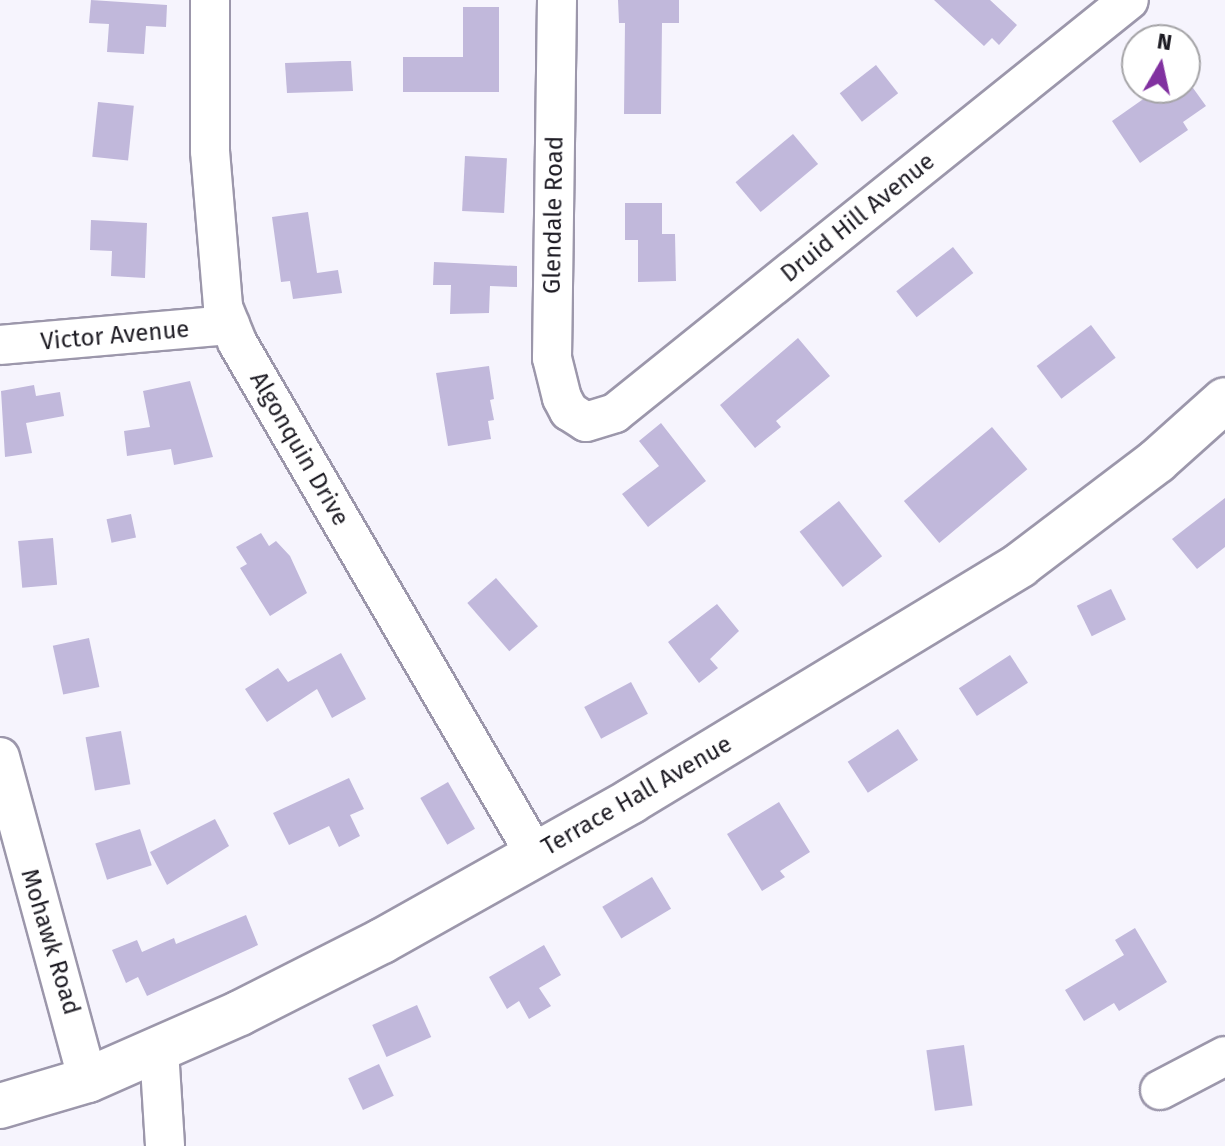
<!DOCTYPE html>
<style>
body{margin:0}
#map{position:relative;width:1225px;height:1146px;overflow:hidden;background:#f6f4fd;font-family:"Fira Sans",sans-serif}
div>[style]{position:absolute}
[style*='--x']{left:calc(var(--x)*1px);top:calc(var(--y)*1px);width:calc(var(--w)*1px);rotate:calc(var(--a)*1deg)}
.building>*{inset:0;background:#c1b8db;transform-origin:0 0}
.roads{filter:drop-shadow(2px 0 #9c97ab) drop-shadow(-2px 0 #9c97ab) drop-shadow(0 2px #9c97ab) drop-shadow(0 -2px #9c97ab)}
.minor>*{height:38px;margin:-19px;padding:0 19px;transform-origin:19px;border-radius:19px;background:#fff}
.major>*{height:44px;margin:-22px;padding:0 22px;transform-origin:22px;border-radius:22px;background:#fff}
span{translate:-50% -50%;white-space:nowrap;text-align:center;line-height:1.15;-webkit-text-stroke:8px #fff;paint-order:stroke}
.street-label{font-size:24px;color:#1d1b23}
.north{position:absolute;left:1121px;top:24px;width:80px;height:80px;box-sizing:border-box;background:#fff;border:2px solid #a5a4a7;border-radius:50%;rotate:9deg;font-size:22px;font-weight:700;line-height:32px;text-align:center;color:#1d1b23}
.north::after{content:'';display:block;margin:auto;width:28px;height:36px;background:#8131a0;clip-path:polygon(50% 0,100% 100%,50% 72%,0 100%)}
</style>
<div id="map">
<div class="building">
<div style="clip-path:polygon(91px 0,167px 5px,166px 27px,146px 26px,144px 54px,107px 52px,109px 24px,89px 23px)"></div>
<div style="clip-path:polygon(618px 0,679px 0,679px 23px,662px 23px,661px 114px,624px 114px,625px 23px,619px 23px)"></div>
<div style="clip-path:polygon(934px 0,990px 0,1017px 25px,999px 45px,992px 38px,984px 46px)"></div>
<div style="clip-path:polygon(463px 7px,499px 7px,499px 92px,403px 92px,403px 57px,463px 57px)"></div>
<div style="clip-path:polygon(342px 61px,351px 61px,353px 91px,287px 93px,285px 63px)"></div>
<div style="left:876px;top:65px;width:36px;height:46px;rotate:52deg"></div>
<div style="clip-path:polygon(1159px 88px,1193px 88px,1206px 106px,1183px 122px,1188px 130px,1140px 163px,1112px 121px)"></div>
<div style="left:98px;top:102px;width:36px;height:55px;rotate:6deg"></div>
<div style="left:793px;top:134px;width:39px;height:75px;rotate:50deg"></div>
<div style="left:465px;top:156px;width:42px;height:55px;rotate:3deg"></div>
<div style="clip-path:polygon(625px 203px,662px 203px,662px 234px,675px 234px,676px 281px,638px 282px,638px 240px,625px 240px)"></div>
<div style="clip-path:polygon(308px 212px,317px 273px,338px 270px,342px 293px,293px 299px,290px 281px,281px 282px,272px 217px)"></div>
<div style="clip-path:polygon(91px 220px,147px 223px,145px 278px,111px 276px,112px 251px,90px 250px)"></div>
<div style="left:953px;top:247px;width:33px;height:72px;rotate:52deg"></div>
<div style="clip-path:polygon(434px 262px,517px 266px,517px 287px,490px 286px,489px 313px,450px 314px,451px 285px,433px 285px)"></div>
<div style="left:1091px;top:325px;width:41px;height:68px;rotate:53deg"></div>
<div style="clip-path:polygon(798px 338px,830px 376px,776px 421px,781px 427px,755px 448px,720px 405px)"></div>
<div style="clip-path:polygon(489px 366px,494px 399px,490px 400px,494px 420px,488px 421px,491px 439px,448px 446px,436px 373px)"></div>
<div style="clip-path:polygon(190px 381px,213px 457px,174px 465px,171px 449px,127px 456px,124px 431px,150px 427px,143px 391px)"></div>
<div style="clip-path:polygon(34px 385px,36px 396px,60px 392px,64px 416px,26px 423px,32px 453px,5px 457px,1px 391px)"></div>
<div style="clip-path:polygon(661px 423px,706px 481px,648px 527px,622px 494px,659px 466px,639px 441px)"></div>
<div style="left:992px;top:427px;width:55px;height:115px;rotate:50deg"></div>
<div style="clip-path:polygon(1225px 498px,1225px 547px,1197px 569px,1172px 539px)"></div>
<div style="left:839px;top:501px;width:70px;height:50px;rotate:52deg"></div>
<div style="left:131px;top:514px;width:24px;height:25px;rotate:78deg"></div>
<div style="clip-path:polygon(261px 533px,269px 546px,276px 541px,290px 556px,307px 593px,270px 616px,240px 568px,247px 564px,236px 547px)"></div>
<div style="left:53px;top:538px;width:47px;height:35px;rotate:85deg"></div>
<div style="left:496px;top:578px;width:64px;height:38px;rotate:49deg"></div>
<div style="left:1111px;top:589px;width:34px;height:38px;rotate:64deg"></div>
<div style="clip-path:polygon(717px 604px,739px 631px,710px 659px,718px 668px,699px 683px,668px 642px)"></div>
<div style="left:89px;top:638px;width:50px;height:37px;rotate:78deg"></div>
<div style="clip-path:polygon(341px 653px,366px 699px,332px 718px,317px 689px,267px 722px,245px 689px,278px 668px,288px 682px)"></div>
<div style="left:1010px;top:655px;width:33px;height:61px;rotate:57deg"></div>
<div style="left:631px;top:682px;width:36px;height:53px;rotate:62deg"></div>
<div style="left:898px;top:729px;width:37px;height:60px;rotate:57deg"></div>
<div style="left:121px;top:731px;width:54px;height:36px;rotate:80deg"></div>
<div style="clip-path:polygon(349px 778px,364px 809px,350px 815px,360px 836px,339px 847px,329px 826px,289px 845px,273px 813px)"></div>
<div style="left:448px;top:782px;width:54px;height:32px;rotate:60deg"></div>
<div style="clip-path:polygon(779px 802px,810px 852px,780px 871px,785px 877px,762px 891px,727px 834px)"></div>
<div style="clip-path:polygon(215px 819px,229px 846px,167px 885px,150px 852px)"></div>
<div style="left:140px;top:829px;width:38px;height:47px;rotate:72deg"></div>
<div style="left:652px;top:877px;width:37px;height:58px;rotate:59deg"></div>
<div style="clip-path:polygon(246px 915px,258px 945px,147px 996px,138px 977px,126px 983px,112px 950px,137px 940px,142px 952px,174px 938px,176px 944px)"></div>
<div style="clip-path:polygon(1135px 928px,1167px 982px,1119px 1011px,1114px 1003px,1084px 1021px,1065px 990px,1124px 955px,1115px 940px)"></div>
<div style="clip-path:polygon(544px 945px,561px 975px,539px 988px,551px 1006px,529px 1019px,519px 1001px,507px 1009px,489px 977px)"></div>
<div style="left:417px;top:1005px;width:35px;height:49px;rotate:66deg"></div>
<div style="left:964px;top:1045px;width:61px;height:38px;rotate:82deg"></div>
<div style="left:379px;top:1064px;width:35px;height:34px;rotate:65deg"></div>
</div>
<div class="roads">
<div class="minor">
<div style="--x:210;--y:0;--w:151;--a:90"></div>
<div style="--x:210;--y:151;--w:157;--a:85.2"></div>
<div style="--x:223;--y:307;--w:38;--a:68"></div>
<div style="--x:237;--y:342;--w:592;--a:59.8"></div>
<div style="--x:557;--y:0;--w:358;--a:90.8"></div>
<div style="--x:552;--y:358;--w:41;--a:76"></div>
<div style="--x:562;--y:398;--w:15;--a:62"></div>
<div style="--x:569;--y:411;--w:20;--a:33"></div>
<div style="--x:586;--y:422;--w:30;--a:-17"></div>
<div style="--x:615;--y:413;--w:659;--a:-38.78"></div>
<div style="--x:0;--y:345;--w:231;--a:-5"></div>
<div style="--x:0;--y:757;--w:335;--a:74.8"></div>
<div style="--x:159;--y:1050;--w:96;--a:86.4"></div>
<div style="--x:1160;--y:1090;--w:73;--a:-27.6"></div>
</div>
<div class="major">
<div style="--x:0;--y:1106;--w:92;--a:-16.5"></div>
<div style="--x:88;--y:1080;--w:166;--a:-23.8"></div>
<div style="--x:240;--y:1013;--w:159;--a:-26.9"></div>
<div style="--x:382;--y:941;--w:286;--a:-29.3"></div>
<div style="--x:631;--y:801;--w:455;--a:-31.2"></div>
<div style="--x:1020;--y:565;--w:172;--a:-37.2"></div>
<div style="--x:1157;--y:461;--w:91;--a:-41.9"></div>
</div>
</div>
<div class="street-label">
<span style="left:554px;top:215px;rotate:-89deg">Glendale Road</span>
<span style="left:858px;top:218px;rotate:-39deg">Druid Hill Avenue</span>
<span style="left:115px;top:336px;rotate:-5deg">Victor Avenue</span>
<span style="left:299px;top:449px;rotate:60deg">Algonquin Drive</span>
<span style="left:637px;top:796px;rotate:-30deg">Terrace Hall Avenue</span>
<span style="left:50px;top:942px;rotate:73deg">Mohawk Road</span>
</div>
<div class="north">N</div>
</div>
